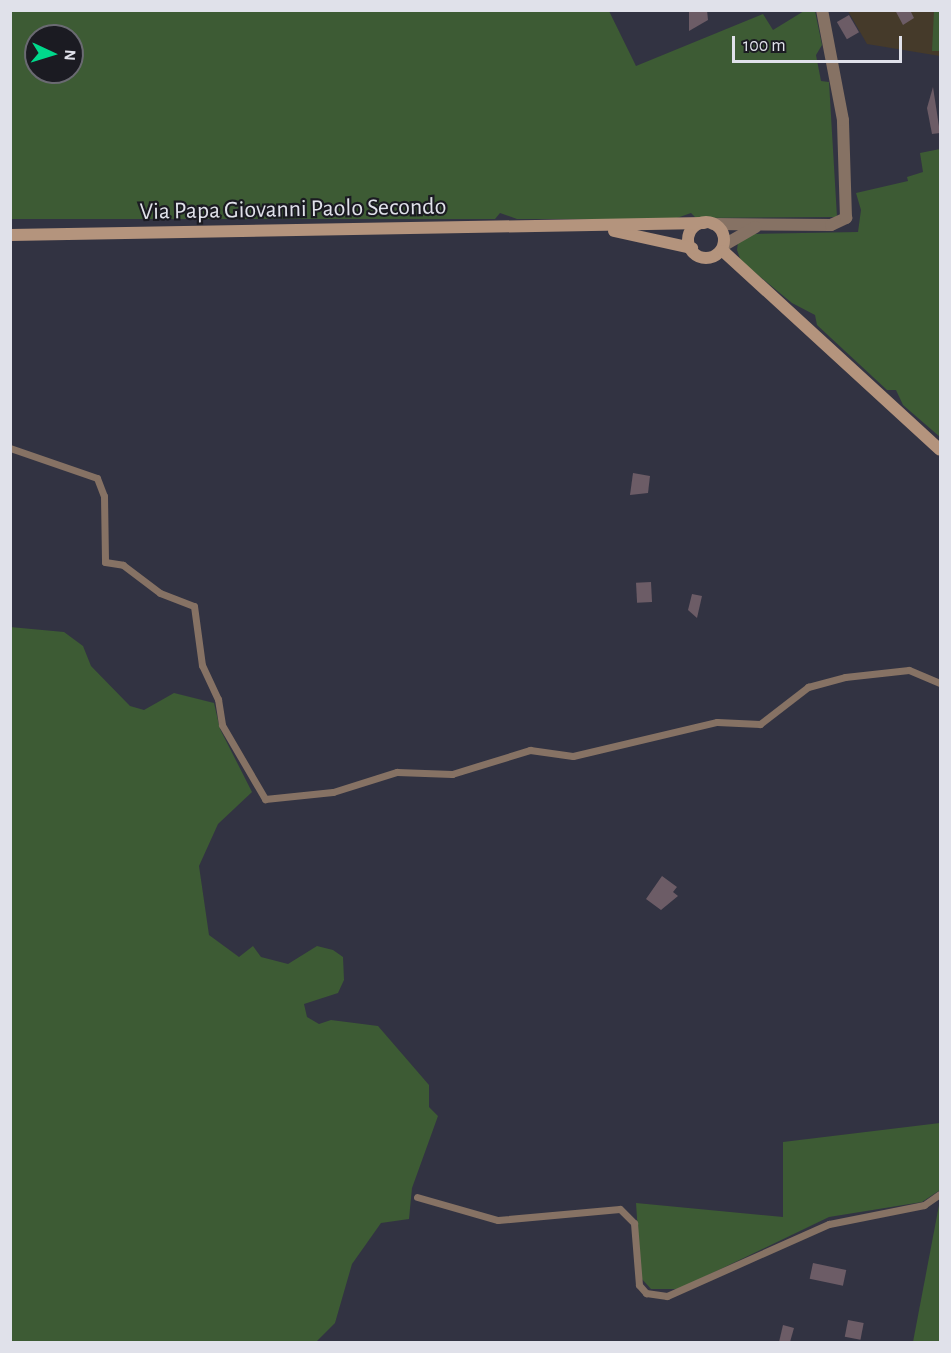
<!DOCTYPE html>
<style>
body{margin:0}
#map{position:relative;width:951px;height:1353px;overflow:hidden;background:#323342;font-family:"Alegreya Sans",sans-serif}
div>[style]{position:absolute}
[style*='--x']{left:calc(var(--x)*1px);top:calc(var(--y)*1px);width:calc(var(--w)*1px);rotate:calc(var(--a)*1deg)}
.education>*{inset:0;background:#453a2a}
.green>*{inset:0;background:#3d5b34}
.building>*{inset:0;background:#6c5c66;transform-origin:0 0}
.lane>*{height:7px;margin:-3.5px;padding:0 3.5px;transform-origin:3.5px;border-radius:3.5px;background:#867264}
.street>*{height:12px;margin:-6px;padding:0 6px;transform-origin:6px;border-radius:6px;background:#867264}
.secondary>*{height:12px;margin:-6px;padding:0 6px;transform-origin:6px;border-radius:6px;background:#b4947d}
.secondary>.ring{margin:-6px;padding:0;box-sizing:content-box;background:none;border:12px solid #b4947d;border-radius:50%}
span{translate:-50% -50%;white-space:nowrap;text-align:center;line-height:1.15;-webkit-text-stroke:4.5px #1b1b22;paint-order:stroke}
.street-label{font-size:24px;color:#e0e1ea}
.frame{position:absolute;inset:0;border:12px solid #e0e1ea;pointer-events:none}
.north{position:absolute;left:24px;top:24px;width:60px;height:60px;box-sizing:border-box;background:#1b1b22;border:2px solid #6a6a72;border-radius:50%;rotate:94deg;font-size:16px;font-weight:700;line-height:24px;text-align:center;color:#e0e1ea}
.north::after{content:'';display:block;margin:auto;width:21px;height:27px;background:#00d98c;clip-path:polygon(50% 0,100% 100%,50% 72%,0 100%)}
.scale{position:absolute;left:732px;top:36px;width:170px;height:27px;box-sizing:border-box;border:3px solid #e0e1ea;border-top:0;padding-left:8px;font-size:18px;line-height:21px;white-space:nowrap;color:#e0e1ea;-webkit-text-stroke:4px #1b1b22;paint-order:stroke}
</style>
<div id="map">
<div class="education">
<div style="clip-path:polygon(848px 11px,940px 11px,940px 56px,867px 44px)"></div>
</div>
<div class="green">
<div style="clip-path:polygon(evenodd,10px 11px,609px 11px,636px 66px,763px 14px,773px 30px,804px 11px,815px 11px,822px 45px,816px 55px,821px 81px,829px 82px,837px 217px,696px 218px,691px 213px,674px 219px,517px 219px,500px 213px,495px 219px,11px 219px,10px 11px,36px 36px,72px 36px,72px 72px,36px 72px,36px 36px)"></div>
<div style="clip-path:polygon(934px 11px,940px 11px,940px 51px,932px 51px)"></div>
<div style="clip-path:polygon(940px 149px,940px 437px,903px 405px,896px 390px,887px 390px,817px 325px,815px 315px,792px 303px,741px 261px,737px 250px,738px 242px,753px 234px,858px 232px,861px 210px,856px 193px,908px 181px,907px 177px,923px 172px,920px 153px)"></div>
<div style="clip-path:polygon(10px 627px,64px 632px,83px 646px,91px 666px,130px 706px,144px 710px,174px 693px,214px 703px,220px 729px,252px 792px,218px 824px,199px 866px,209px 935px,239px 957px,253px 946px,261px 957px,288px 964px,317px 946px,333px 950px,343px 957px,344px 980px,338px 993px,304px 1004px,307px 1017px,319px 1024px,331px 1020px,378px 1026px,429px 1085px,429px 1107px,438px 1116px,412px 1188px,409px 1219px,381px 1223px,352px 1264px,335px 1323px,316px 1342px,11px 1342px)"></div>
<div style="clip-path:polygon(940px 1123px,940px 1190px,922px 1202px,829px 1217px,679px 1289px,651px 1289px,641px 1278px,636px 1203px,783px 1217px,783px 1142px)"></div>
<div style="clip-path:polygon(940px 1200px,940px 1342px,913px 1342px)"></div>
</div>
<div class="building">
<div style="clip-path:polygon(689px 10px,707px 10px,708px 20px,689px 31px)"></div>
<div style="clip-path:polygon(895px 10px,910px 10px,914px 18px,903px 25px)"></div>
<div style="left:849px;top:15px;width:20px;height:14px;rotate:60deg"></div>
<div style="clip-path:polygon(933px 87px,940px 133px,932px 134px,927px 108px)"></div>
<div style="clip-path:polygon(633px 473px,650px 476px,648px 493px,630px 495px)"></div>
<div style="left:651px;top:582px;width:20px;height:15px;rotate:87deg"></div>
<div style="clip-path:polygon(692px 594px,702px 596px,697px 618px,688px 610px)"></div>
<div style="clip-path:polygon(662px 876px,677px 887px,673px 892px,678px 896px,661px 910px,646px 899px)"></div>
<div style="left:813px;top:1263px;width:34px;height:16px;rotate:12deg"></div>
<div style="left:848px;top:1320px;width:16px;height:17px;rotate:11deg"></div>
<div style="clip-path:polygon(783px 1325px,794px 1328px,790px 1342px,779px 1342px)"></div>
</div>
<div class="lane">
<div style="--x:10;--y:448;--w:92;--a:19"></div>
<div style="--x:97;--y:478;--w:19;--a:69"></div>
<div style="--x:104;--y:496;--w:66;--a:89.1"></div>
<div style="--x:105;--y:562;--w:18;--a:9"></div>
<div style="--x:123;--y:565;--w:46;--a:37.1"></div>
<div style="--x:160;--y:593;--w:36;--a:21"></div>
<div style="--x:194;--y:606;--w:60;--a:82.3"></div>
<div style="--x:202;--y:665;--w:38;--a:65"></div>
<div style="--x:218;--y:699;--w:26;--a:81"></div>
<div style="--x:222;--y:725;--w:86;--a:59.8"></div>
<div style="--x:265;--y:799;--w:68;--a:-5.9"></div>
<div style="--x:333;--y:792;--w:67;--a:-17.4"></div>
<div style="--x:397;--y:772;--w:55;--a:2.1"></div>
<div style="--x:452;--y:774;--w:82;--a:-17.1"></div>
<div style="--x:530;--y:750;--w:43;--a:7.9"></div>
<div style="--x:573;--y:756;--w:148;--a:-13.3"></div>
<div style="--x:717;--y:722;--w:43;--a:2.7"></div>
<div style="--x:760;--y:724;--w:61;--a:-37.6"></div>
<div style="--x:808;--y:687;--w:38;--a:-15"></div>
<div style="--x:845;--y:677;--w:64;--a:-6.2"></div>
<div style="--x:909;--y:670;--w:34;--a:23"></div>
<div style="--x:417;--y:1197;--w:84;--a:15.9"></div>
<div style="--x:498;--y:1220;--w:122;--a:-5.2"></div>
<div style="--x:620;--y:1209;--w:20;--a:45"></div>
<div style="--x:634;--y:1223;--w:62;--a:85.4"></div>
<div style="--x:639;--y:1285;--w:11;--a:49"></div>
<div style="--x:646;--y:1293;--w:21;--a:8"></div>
<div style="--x:667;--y:1296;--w:177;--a:-24"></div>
<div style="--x:829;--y:1224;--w:97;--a:-11.3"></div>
<div style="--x:924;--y:1205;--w:19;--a:-35"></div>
</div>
<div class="street">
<div style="--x:713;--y:224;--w:118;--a:0.5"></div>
<div style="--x:831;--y:225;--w:17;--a:-25"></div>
<div style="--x:846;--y:218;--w:98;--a:-91.8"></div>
<div style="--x:843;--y:120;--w:112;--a:-100.8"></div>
<div style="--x:726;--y:244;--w:34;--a:-30"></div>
</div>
<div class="secondary">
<div class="ring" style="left:688px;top:222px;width:24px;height:24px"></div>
<div style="--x:614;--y:231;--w:80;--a:12.3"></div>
<div style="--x:10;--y:235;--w:694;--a:-0.99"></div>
<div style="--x:723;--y:251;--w:294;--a:42.5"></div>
</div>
<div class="street-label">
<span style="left:293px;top:210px;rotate:-1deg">Via Papa Giovanni Paolo Secondo</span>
</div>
<div class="frame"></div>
<div class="north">N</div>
<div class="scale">100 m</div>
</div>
